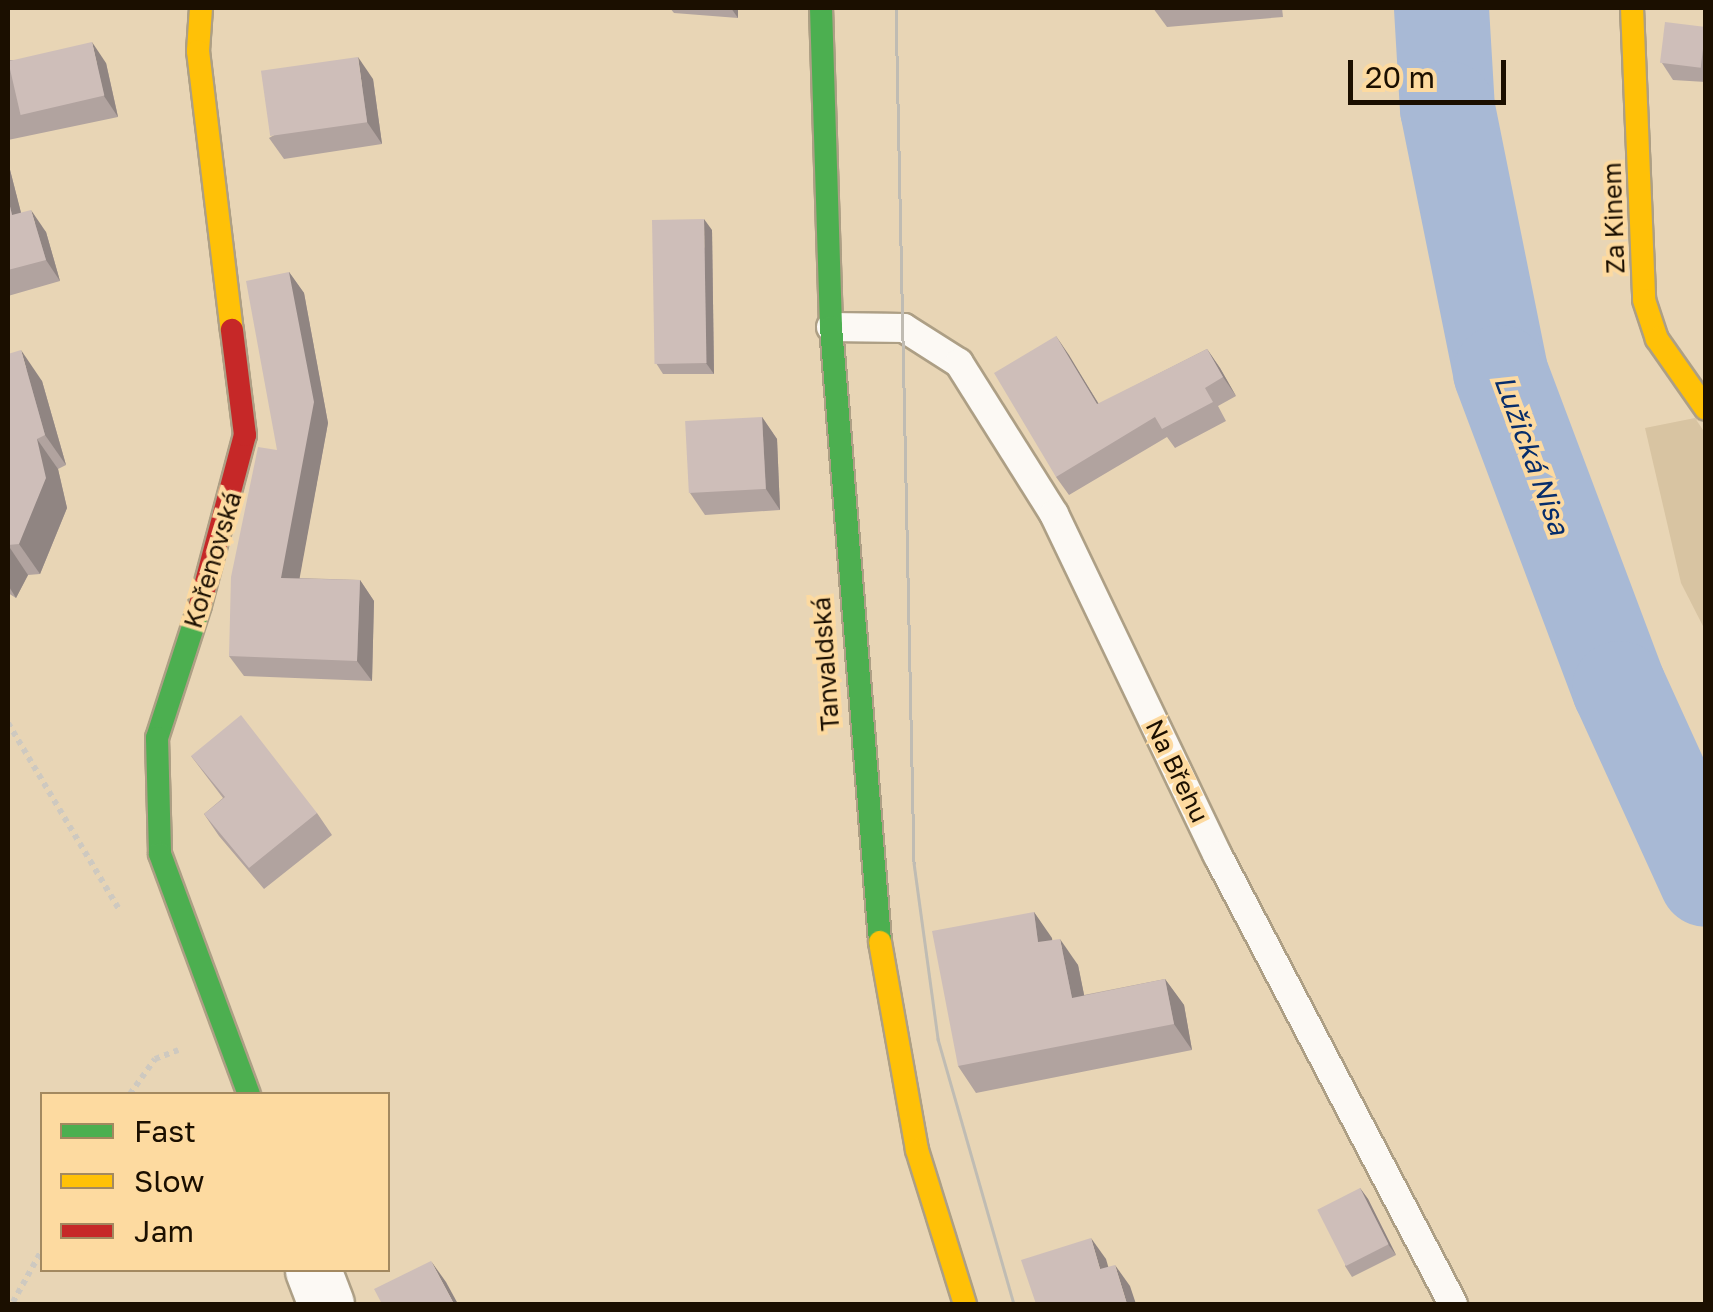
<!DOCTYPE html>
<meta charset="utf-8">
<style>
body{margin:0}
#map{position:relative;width:1713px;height:1312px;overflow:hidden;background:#e8d5b5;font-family:"Golos Text",sans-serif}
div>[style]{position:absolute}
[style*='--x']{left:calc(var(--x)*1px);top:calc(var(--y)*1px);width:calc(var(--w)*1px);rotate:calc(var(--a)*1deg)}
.green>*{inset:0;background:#d8c4a2}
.river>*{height:95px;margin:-47.5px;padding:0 47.5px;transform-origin:47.5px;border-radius:47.5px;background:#a8b9d5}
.path>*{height:6px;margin-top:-3px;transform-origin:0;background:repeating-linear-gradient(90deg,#cec9c0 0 5px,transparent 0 10px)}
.roads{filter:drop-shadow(2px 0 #ad9f85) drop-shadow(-2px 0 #ad9f85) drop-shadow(0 2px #ad9f85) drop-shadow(0 -2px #ad9f85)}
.lane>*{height:28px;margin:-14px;padding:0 14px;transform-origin:14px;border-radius:14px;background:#fcf9f4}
.street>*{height:55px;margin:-27.5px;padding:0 27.5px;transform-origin:27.5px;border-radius:27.5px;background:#fcf9f4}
.fast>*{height:22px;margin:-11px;padding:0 11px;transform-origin:11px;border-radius:11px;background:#4caf50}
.slow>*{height:22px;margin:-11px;padding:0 11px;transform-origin:11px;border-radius:11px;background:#ffc107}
.jam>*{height:22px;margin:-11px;padding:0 11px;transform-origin:11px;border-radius:11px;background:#c62828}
.tram>*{height:2.5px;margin:-1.25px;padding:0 1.25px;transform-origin:1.25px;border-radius:1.25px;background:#c0bcb3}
.wall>*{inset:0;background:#b1a39f}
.shaded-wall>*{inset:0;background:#908582}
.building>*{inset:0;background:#cebeb9;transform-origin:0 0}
span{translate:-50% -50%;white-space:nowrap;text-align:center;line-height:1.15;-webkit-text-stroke:8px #fddaa0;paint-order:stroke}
.street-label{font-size:25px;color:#1b0f00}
.water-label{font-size:28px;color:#072d6b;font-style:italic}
.frame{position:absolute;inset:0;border:10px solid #1b0f00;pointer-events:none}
.legend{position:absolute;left:40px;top:1092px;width:350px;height:180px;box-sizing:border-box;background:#fddaa0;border:2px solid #a38960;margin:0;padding:12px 18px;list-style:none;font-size:30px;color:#1b0f00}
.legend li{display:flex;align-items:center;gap:20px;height:50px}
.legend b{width:50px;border:2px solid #a38960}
.scale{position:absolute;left:1348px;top:60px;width:158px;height:45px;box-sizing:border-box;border:5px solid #1b0f00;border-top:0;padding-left:12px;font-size:30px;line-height:35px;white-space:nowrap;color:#1b0f00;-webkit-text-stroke:8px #fddaa0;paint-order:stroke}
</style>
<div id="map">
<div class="green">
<div style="clip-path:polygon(1695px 418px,1705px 433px,1705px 630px,1681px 583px,1645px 428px)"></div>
</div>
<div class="river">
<div style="--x:1441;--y:8;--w:100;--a:86.6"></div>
<div style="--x:1447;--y:108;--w:269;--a:78.6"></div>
<div style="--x:1500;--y:372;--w:338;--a:69.4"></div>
<div style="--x:1619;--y:688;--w:210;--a:65.5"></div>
</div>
<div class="path">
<div style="--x:8;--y:723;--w:219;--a:59.2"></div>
<div style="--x:130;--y:1094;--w:43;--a:-54.5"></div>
<div style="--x:155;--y:1059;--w:25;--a:-21"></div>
<div style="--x:13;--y:1302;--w:60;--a:-60.9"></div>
</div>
<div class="roads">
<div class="lane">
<div style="--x:831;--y:327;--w:73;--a:0.8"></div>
<div style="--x:904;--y:328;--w:65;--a:32.5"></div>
<div style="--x:959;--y:363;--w:178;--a:57.8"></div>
<div style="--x:1054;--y:514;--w:379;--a:64.4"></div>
<div style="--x:1218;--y:856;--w:506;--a:62.32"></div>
</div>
<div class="street">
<div style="--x:313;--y:1270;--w:36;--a:69"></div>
</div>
<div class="fast">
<div style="--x:821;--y:8;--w:319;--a:88.2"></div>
<div style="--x:831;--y:327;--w:617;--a:85.44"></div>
<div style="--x:200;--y:605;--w:140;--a:107.9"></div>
<div style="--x:157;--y:738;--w:116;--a:88.5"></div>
<div style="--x:160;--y:854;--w:256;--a:69.7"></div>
</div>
<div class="slow">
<div style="--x:201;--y:8;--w:43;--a:94"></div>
<div style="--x:198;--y:51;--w:281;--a:83.1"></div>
<div style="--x:1632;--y:8;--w:292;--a:87.6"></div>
<div style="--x:1644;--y:300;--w:41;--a:71.6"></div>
<div style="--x:1657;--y:339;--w:85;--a:55"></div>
<div style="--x:880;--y:942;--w:211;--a:79.9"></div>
<div style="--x:917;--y:1150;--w:161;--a:72.7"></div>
</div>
<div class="jam">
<div style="--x:200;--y:605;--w:176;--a:-75.2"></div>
<div style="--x:245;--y:435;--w:106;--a:-97.1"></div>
</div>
</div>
<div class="tram">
<div style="--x:896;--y:8;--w:855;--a:88.79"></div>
<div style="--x:914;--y:863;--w:178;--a:82.2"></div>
<div style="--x:938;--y:1039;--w:276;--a:74"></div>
</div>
<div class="wall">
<div style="clip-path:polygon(670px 8px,738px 8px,738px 18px,674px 13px)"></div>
<div style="clip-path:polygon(1153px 8px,1282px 8px,1283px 17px,1167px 27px)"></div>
<div style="clip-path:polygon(1706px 27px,1706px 82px,1673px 80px,1662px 63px)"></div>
<div style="clip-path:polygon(8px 60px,106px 63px,118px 117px,8px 140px)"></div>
<div style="clip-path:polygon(373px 79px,382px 144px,284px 159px,269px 138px)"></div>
<div style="clip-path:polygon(8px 162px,21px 213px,46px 232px,60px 281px,8px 296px)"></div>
<div style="clip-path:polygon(712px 230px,714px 374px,663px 374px,656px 363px)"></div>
<div style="clip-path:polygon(289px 272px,304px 293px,328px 423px,299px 578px,360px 580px,374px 601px,372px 681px,244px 676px,229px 656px,277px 450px)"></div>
<div style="clip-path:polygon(1056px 336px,1099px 404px,1207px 349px,1220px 368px,1236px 396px,1218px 406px,1226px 421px,1175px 448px,1167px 437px,1069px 495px,1056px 477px)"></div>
<div style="clip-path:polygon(8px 354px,42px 381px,66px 465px,58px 469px,67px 508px,40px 574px,28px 575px,16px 598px,8px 593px)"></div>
<div style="clip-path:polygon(762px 417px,777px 439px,780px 510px,705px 515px,690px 493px)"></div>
<div style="clip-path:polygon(191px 756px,317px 813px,332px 835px,264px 889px,219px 836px,204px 814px,223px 798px)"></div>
<div style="clip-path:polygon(1034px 912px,1052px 940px,1078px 965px,1084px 995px,1165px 979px,1184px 1005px,1192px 1050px,976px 1093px,958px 1066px)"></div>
<div style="clip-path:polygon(1360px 1188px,1368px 1199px,1396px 1255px,1352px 1277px,1345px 1266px)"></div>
</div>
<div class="shaded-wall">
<div style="clip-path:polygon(731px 8px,738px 8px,738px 18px)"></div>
<div style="clip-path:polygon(92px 42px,106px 63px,118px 117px,104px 96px)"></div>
<div style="clip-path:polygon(358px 57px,373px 79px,382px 144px,367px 122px)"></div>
<div style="clip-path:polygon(8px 162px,27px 236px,12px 215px,8px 198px)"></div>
<div style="clip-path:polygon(31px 210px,46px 232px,60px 281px,46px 260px)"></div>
<div style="clip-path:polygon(704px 219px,712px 230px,714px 374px,706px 363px)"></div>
<div style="clip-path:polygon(289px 272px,304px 293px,328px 423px,296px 598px,281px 578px)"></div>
<div style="clip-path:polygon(1056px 336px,1069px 355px,1110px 423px,1097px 404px)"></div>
<div style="clip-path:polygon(1207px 349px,1220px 368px,1236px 396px,1223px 377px)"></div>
<div style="clip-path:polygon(21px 350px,42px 381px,66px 465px,45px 435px)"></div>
<div style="clip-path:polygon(762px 417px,777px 439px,780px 510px,766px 489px)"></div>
<div style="clip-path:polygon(37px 439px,58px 469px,67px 508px,40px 574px,19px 544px)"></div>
<div style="clip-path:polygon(8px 545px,28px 575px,16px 598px,8px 585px)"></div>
<div style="clip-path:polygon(360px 580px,374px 601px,372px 681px,357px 661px)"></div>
<div style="clip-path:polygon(1034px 912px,1052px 938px,1056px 968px,1038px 942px)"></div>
<div style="clip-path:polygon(1060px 939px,1078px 965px,1090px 1024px,1072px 998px)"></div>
<div style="clip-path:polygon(1165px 979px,1184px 1005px,1192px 1050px,1174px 1024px)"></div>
<div style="clip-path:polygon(1360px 1188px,1368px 1199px,1396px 1255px,1388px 1244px)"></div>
<div style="clip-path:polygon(1091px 1238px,1106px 1259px,1115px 1290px,1100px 1269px)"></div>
<div style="clip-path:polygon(431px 1261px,446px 1282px,458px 1304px,454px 1304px)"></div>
<div style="clip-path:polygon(1115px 1265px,1130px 1286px,1136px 1304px,1127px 1304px)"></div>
</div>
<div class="building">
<div style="left:1665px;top:22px;width:41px;height:41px;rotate:7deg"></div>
<div style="left:92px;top:42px;width:55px;height:86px;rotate:77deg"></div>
<div style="left:358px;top:57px;width:66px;height:98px;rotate:82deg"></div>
<div style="clip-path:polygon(8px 198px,12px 215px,31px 210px,46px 260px,8px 270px)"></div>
<div style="left:704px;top:219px;width:144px;height:52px;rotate:89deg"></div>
<div style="clip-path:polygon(289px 272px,314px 402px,281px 578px,360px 580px,357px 661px,229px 656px,231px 577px,258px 447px,277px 450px,246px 281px)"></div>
<div style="clip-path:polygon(1056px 336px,1097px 404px,1207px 349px,1223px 377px,1205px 388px,1213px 402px,1162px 429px,1155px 417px,1056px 477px,994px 373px)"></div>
<div style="clip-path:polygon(21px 350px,45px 435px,37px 439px,46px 478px,19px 544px,8px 545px,8px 354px)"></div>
<div style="left:762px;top:417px;width:72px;height:77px;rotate:87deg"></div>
<div style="clip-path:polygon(241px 715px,317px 813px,249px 868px,204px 814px,225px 797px,191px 756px)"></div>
<div style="clip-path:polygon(1034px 912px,1038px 942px,1060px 939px,1072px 998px,1165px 979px,1174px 1024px,958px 1066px,932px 931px)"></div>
<div style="left:1360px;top:1188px;width:63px;height:48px;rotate:63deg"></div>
<div style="clip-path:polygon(1091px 1238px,1100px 1269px,1115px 1265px,1127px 1304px,1036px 1304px,1021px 1260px)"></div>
<div style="clip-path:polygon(431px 1261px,454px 1304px,382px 1304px,374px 1289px)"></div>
</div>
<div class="street-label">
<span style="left:1614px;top:218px;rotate:-92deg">Za Kinem</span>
<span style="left:213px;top:560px;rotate:-73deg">Kořenovská</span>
<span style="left:826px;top:664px;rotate:-94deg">Tanvaldská</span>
<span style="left:1177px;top:771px;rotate:64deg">Na Břehu</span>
</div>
<div class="water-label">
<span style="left:1532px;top:455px;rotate:70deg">Lužická Nisa</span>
</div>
<div class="frame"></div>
<ul class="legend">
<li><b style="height:12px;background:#4caf50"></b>Fast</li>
<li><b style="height:12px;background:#ffc107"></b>Slow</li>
<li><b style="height:12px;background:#c62828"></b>Jam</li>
</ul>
<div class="scale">20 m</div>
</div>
